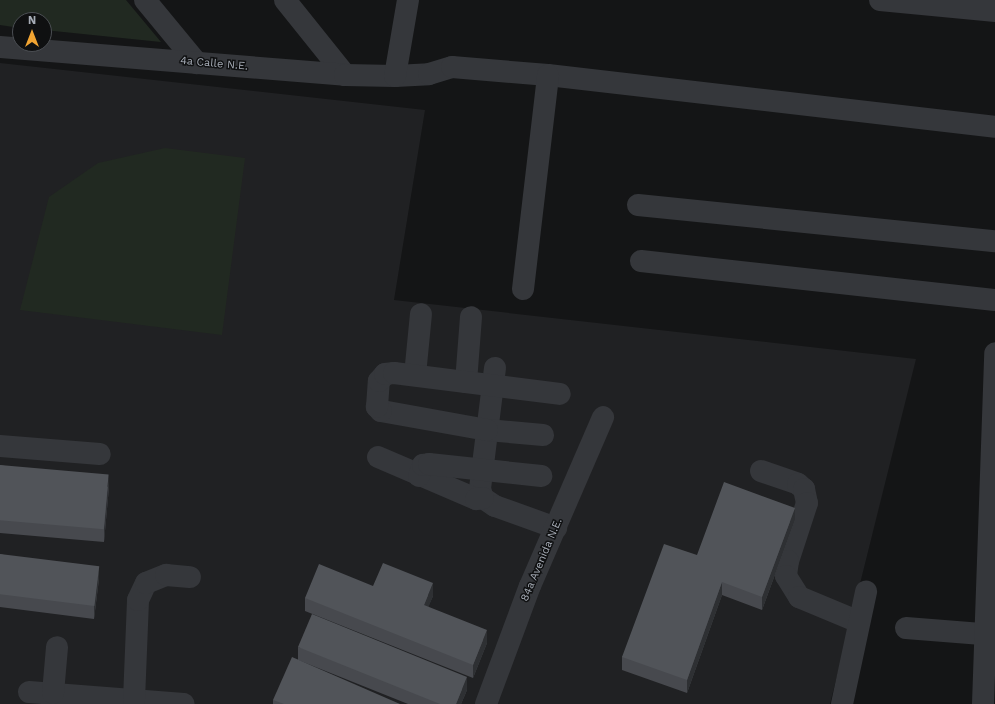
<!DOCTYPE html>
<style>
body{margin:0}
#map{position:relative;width:995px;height:704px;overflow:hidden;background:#141516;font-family:"Work Sans",sans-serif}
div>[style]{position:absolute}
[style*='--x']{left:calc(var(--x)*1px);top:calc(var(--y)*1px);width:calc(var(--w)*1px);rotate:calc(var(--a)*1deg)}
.built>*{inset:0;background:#202123}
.green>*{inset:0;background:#212921}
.minor>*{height:22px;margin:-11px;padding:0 11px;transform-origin:11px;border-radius:11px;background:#35373b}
.wall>*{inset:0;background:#47494e}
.shaded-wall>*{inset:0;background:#2e3033}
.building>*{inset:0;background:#515459;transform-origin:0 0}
span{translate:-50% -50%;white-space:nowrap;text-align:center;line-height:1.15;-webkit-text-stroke:3px #0f1011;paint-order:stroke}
.street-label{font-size:11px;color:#a6acb6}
.north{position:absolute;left:12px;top:12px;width:40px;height:40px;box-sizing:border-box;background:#0f1011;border:1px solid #4b4e53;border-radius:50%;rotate:0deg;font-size:11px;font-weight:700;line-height:16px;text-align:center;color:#a6acb6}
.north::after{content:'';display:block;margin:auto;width:14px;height:18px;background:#f1a432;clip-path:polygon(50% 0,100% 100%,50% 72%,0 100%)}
</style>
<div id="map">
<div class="built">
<div style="clip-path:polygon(0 63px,425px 110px,394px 300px,916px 359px,830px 704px,0 704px)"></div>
</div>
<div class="green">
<div style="clip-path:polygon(0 0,126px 0,161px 42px,44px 30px,44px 20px,20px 20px,20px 28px,0 25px)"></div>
<div style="clip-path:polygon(165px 148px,245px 158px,222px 335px,20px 310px,49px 197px,98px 163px)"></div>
</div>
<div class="minor">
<div style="--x:145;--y:0;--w:82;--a:50.5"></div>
<div style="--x:285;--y:0;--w:96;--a:51.3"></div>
<div style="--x:880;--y:0;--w:116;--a:5.5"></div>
<div style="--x:0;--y:47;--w:346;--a:4.6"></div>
<div style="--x:345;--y:75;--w:50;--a:1.1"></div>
<div style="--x:395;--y:76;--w:34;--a:-3"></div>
<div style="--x:429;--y:74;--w:24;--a:-17"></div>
<div style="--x:452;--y:67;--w:96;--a:4.8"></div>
<div style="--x:548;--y:75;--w:450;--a:6.6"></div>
<div style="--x:395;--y:76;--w:77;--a:-80.3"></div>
<div style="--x:638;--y:205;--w:359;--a:5.8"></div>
<div style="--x:641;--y:261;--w:356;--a:6.3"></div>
<div style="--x:523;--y:289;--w:215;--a:-83.3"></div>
<div style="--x:495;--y:368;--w:122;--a:97.1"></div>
<div style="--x:480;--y:489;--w:9;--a:72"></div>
<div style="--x:483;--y:498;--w:14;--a:34"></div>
<div style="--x:495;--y:506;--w:65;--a:19.8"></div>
<div style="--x:415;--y:375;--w:61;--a:-84.4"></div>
<div style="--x:466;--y:382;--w:65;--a:-85.6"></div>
<div style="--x:543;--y:435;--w:56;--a:-174.9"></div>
<div style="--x:487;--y:430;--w:108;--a:-169.8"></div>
<div style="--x:381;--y:411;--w:6;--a:-135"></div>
<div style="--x:377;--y:407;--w:26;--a:-86"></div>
<div style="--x:379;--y:381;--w:9;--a:-49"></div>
<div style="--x:385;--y:374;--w:9;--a:-6"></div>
<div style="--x:394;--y:373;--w:167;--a:7.2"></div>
<div style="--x:0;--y:446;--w:100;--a:4.6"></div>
<div style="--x:378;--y:457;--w:107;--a:23.2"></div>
<div style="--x:476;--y:499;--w:7;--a:-8"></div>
<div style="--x:761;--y:471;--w:39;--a:19"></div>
<div style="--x:798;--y:484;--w:8;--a:40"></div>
<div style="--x:804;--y:489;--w:14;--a:78"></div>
<div style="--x:807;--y:503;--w:61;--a:108.1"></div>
<div style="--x:788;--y:561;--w:15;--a:98"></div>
<div style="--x:786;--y:576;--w:25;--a:58"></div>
<div style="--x:799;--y:597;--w:65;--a:22.6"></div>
<div style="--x:419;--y:476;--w:12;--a:-70"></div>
<div style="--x:423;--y:465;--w:6;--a:-9"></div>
<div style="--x:429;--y:464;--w:113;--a:6.1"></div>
<div style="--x:906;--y:628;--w:89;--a:4.5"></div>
<div style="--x:29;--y:692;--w:155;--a:4.4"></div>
<div style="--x:53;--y:693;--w:46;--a:-85"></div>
<div style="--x:134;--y:700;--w:100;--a:-87.7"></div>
<div style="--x:138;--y:600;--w:19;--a:-65"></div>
<div style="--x:146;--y:583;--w:22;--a:-22"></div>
<div style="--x:166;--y:575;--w:24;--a:5"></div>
<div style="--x:486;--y:704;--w:126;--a:-69.6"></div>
<div style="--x:530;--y:586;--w:184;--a:-66.6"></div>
<div style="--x:842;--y:704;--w:115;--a:-77.9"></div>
<div style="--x:983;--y:704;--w:351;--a:-88"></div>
</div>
<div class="wall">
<div style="clip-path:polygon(0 465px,109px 487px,104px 542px,0 533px)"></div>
<div style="clip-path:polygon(795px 520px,762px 610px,722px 595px,687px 693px,622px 670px,622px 657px,697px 555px)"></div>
<div style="clip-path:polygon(0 554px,99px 579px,94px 619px,0 607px)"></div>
<div style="clip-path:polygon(373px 586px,433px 596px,428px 607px,487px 643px,473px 678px,305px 611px,305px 598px)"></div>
<div style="clip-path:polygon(298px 647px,467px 690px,461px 704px,408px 704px,298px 660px)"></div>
<div style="clip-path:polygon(273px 700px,400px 704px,273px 704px)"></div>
</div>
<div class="shaded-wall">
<div style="clip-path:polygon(109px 474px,109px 487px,104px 542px,104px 529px)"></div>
<div style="clip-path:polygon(795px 508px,795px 520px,762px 610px,762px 597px)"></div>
<div style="clip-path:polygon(99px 566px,99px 579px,94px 619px,94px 606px)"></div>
<div style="clip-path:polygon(722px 582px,722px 595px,687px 693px,687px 680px)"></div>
<div style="clip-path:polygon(433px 583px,433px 596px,424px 618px,424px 605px)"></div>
<div style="clip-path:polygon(487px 630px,487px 643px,473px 678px,473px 665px)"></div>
<div style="clip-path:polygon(467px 677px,467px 690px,461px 704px,456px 704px)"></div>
</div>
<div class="building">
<div style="left:0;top:465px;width:109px;height:55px;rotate:5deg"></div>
<div style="clip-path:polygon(724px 482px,795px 508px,762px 597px,722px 582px,687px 680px,622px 657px,664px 544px,697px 555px)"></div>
<div style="left:0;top:554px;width:100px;height:40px;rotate:7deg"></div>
<div style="clip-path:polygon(383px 563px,433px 583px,424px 605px,487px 630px,473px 665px,305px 598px,319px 564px,373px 586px)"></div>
<div style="clip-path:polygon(312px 614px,467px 677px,456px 704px,440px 704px,298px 647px)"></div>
<div style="clip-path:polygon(292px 657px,400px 704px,284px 704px,273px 700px)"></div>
</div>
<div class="street-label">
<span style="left:214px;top:64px;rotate:5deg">4a Calle N.E.</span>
<span style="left:542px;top:560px;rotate:-67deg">84a Avenida N.E.</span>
</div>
<div class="north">N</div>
</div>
